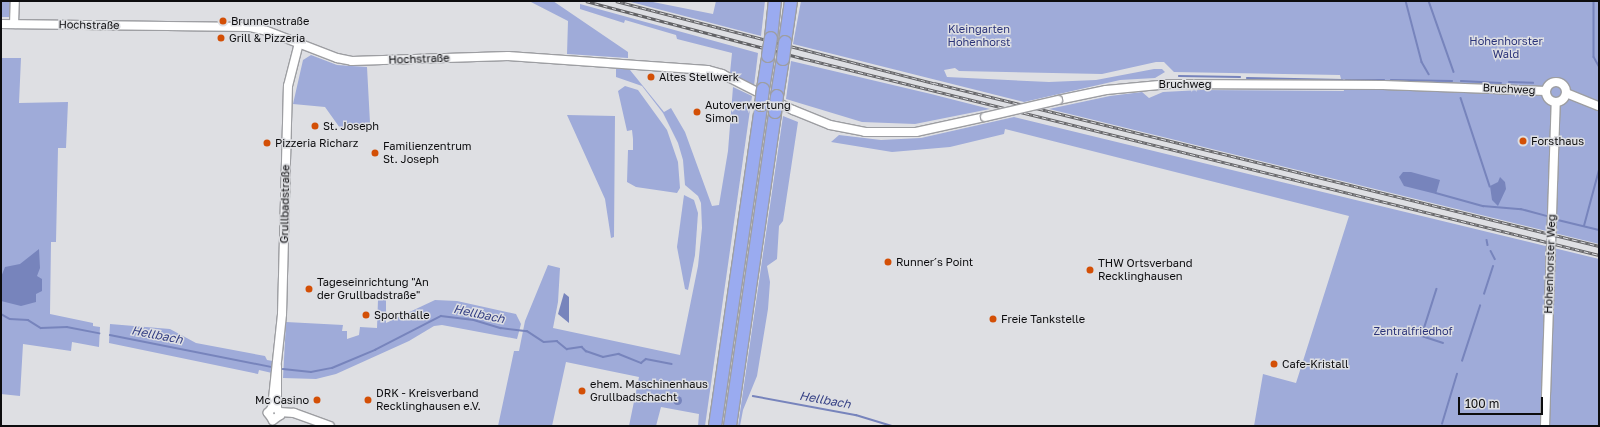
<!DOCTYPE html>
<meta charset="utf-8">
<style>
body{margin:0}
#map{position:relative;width:1600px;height:427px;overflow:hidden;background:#dedfe3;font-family:"Golos Text",sans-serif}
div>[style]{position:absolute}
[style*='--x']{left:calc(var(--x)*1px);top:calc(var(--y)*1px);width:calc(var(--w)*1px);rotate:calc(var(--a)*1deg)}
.green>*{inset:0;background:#9fabd9;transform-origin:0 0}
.water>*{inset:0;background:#7784bc}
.round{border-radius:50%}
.stream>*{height:1.5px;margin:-0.75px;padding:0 0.75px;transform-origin:0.75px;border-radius:0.75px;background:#7784bc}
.roads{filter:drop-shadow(1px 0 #9d9ea2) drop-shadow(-1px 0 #9d9ea2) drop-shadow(0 1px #9d9ea2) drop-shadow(0 -1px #9d9ea2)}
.tertiary>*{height:8px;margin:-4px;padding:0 4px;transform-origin:4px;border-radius:4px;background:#fff}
.tertiary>.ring{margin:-4px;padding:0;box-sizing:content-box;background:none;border:8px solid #fff;border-radius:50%}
.motorway>*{height:12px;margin:-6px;padding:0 6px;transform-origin:6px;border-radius:6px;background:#9aabf0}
.rail>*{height:3px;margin-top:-1.5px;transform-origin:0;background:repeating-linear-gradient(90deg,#dedfe3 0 4.5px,#626265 0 9px);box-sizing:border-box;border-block:1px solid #626265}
.bridges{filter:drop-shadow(1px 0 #9d9ea2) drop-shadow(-1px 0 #9d9ea2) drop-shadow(0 1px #9d9ea2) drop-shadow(0 -1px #9d9ea2)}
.tertiary-bridge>*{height:8px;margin:-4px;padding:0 4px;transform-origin:4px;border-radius:4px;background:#fff}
.motorway-bridge>*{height:12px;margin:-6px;padding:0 6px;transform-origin:6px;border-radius:6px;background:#9aabf0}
.dots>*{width:11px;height:11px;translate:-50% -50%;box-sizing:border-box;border:2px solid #dedfe3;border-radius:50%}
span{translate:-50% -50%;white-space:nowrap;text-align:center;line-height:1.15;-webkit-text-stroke:3px #dedfe3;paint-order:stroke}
.poi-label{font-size:11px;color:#0d0d0f}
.left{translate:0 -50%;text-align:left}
.right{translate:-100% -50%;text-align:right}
.street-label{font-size:11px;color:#0d0d0f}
.park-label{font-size:11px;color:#2c357a}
.water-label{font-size:12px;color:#343f84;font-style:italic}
.frame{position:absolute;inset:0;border:2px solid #0d0d0f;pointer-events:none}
.scale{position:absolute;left:1458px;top:397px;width:85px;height:18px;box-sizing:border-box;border:2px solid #0d0d0f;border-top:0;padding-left:5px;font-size:12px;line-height:14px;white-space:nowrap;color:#0d0d0f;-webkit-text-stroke:3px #dedfe3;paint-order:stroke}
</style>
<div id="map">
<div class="green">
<div style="left:1px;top:1px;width:9px;height:16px"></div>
<div style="clip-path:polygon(529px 1px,553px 1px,628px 52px,628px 58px,567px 54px,568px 21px)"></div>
<div style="clip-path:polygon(627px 1px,648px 1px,713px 14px,716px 1px,765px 1px,761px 36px)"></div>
<div style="clip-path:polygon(801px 1px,1599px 1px,1599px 244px,1049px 109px,1110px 96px,1142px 92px,1149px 98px,1163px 92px,1201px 90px,1344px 91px,1340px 75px,1174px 72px,1164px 62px,1156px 62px,1102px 74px,959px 71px,955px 68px,944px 70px,947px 77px,1049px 82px,1096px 80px,1154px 69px,1162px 69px,1165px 72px,1155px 78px,1120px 80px,1024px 102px,793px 44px)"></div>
<div style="clip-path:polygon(580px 4px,758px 53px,754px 86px,730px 73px,732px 53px,677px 39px,676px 35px,625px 20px,624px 23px,580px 9px)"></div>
<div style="clip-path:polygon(311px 55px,337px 65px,367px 67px,370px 123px,340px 128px,325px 107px,293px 104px,303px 60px)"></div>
<div style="clip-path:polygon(1px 58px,21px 58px,19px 103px,68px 102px,66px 148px,58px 148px,56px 242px,51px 242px,50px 314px,93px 323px,93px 326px,100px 327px,99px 347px,72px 342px,71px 351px,23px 344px,20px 396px,1px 394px)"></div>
<div style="clip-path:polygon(791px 61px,931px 94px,990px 109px,915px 124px,862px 122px,786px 99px)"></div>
<div style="clip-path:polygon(616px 68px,656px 70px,630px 70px,664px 112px,671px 108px,685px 132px,712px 206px,719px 205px,728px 151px,733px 87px,752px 96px,705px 426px,698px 426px,699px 414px,661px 407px,656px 426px,629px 426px,639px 377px,566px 362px,552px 426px,498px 426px,514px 351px,519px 351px,525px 321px,548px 265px,560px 268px,558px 302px,553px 328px,680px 355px,698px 266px,702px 228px,701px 203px,698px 196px,685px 185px,683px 160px,678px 143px,663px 113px,642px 86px,616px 77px)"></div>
<div style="clip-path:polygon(625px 86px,638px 90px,667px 130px,678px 162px,680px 188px,677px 193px,636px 187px,627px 182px,628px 150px,633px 150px,633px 139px,632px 130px,627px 131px,618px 91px)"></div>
<div style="clip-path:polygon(567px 115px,615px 116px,614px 237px,611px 238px,605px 199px)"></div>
<div style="clip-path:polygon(783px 116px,798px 122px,783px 221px,779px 226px,777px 259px,767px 266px,770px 282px,768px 309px,757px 376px,743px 410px,740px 426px,738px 426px)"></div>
<div style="clip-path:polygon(1014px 117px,1599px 259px,1599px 426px,1254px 426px,1263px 374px,1296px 383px,1349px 216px,1005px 129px,1004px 134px,950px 147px,892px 152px,831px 142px,839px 135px,881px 140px,921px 138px)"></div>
<div style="clip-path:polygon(684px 195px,694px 200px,698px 213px,695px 255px,688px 290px,685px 289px,677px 247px)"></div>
<div style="clip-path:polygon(378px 300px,386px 300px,386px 323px,435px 300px,457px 301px,516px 314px,521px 324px,517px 339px,442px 325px,434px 326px,409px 341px,336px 374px,316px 379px,283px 378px,286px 322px,343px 325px,342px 331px,347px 331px,347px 339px,359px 335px,360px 327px,377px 328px)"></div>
<div style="clip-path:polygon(110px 324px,170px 329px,196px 343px,265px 356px,267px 360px,273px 361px,272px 373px,259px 370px,258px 374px,109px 343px)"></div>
</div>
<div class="water">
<div style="clip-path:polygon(1403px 172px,1411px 172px,1440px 180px,1436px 194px,1404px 186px,1399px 177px)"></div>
<div style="clip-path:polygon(1500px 177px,1505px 182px,1506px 189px,1498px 206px,1492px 200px,1490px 186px,1498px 182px)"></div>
<div style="clip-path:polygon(39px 249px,40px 268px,37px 276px,42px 279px,42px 291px,36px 294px,36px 302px,21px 306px,1px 301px,1px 277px,5px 267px,20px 264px)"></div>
<div style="clip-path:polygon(564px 293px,569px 297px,569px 323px,558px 314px)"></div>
<div class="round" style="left:672.5px;top:395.5px;width:9px;height:9px"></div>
</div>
<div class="stream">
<div style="--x:1406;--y:1;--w:63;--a:75.3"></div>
<div style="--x:1422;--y:62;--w:14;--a:60"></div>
<div style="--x:1429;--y:1;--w:75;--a:70.6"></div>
<div style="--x:1594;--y:1;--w:56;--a:90"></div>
<div style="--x:1594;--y:57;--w:10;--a:61"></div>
<div style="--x:1179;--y:76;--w:61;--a:0.9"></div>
<div style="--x:1247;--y:78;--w:95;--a:1.2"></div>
<div style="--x:1346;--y:80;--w:38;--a:0"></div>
<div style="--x:1391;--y:80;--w:61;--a:0.9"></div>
<div style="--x:1461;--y:81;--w:40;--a:2.9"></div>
<div style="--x:1509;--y:82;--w:24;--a:2"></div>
<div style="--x:1461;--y:98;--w:93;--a:71.8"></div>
<div style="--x:1436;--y:193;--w:49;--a:15.5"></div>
<div style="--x:1483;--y:206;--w:38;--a:5"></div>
<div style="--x:1521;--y:209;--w:27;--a:15"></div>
<div style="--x:1558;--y:220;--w:42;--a:13.7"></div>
<div style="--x:1584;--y:226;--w:58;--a:-75"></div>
<div style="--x:1487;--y:240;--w:5;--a:79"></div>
<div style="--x:1491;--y:251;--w:9;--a:63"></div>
<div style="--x:1437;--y:289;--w:49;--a:107.7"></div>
<div style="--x:1422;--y:336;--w:22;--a:18"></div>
<div style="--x:1484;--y:294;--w:29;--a:-72"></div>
<div style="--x:1;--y:314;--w:10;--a:29"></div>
<div style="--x:10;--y:319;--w:18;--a:3"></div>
<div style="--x:28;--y:320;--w:15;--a:32"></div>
<div style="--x:41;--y:328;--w:26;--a:-2"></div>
<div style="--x:67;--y:327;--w:33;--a:11"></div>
<div style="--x:110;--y:335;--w:165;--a:11.2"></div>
<div style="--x:1462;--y:361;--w:58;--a:-71.9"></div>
<div style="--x:283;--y:369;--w:28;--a:6"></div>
<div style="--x:311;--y:372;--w:21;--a:-11"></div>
<div style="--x:332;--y:368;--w:47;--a:-22.7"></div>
<div style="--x:375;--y:350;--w:74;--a:-27.3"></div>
<div style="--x:441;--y:316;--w:33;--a:7"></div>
<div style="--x:474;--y:320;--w:28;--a:17"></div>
<div style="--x:501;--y:328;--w:26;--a:7"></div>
<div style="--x:527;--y:331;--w:20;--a:33"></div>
<div style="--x:544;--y:342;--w:13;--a:-4"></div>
<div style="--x:557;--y:341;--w:13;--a:39"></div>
<div style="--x:567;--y:349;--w:15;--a:-8"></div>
<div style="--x:582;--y:347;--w:6;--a:45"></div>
<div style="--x:586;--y:351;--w:18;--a:19"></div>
<div style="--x:603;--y:357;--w:16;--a:-11"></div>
<div style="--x:619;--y:354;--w:24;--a:22"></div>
<div style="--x:641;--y:363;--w:6;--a:-39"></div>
<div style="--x:646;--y:359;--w:26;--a:11"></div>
<div style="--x:753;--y:396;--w:105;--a:10.5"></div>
<div style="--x:856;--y:415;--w:39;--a:17"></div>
<div style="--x:1442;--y:424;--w:52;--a:-73.3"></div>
</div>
<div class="roads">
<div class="tertiary">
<div style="--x:1;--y:24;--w:249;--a:0.7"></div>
<div style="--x:250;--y:27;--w:17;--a:13"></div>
<div style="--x:267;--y:31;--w:75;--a:21.1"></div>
<div style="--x:337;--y:58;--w:15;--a:11"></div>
<div style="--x:352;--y:61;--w:156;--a:-1.8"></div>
<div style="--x:508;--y:56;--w:200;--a:4"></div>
<div style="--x:708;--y:70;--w:15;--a:16"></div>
<div style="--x:722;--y:74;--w:80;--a:26.9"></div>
<div style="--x:793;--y:110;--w:40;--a:22"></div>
<div style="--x:830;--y:125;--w:36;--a:11"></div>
<div style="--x:865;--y:132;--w:51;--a:0"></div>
<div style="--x:916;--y:132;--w:71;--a:-12.3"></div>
<div style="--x:14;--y:24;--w:23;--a:-88"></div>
<div class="ring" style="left:1546px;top:82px;width:12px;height:12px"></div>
<div style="--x:1566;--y:93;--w:35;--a:22"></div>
<div style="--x:1058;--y:100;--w:49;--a:-11.8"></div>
<div style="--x:1106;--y:90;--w:64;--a:-5.4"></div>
<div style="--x:1170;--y:84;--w:213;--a:0.3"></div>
<div style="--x:1383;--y:85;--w:163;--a:2.1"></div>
<div style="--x:277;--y:367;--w:41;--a:90"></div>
<div style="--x:277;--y:408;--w:8;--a:67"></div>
<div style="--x:280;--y:415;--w:9;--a:144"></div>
<div style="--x:273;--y:420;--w:9;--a:-126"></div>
<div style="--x:268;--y:413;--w:6;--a:-51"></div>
<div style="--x:272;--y:408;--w:95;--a:-83.9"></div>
<div style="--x:282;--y:314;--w:228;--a:-88.5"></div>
<div style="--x:288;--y:86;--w:44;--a:-75.7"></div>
<div style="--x:280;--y:412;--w:14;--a:4"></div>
<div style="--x:294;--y:413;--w:38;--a:20"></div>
<div style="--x:1545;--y:426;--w:324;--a:-88.1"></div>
</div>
<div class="motorway">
<div style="--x:771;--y:38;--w:37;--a:-84"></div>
<div style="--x:785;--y:42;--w:41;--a:-81.7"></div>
<div style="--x:763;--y:89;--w:33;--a:-81"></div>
<div style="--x:777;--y:96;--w:37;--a:-81"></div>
<div style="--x:715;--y:426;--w:324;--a:-81.8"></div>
<div style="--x:730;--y:426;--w:317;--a:-81.8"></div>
</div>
</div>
<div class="rail">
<div style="--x:586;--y:1;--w:228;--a:14.8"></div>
<div style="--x:806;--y:59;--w:817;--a:13.88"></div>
<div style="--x:616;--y:1;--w:328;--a:14.5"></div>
<div style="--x:934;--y:83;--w:685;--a:13.77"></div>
</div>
<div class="bridges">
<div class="tertiary-bridge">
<div style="--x:985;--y:117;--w:75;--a:-13.1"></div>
</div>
<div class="motorway-bridge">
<div style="--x:768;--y:56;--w:18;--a:-81"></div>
<div style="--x:783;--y:59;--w:17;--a:-83"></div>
<div style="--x:761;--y:105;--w:16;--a:-83"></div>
<div style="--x:775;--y:112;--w:16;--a:-83"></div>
</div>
</div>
<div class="dots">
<div style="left:223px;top:21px;background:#d34f06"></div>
<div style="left:221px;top:38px;background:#d34f06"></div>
<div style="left:651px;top:77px;background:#d34f06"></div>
<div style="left:697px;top:112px;background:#d34f06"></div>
<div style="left:315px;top:126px;background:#d34f06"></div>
<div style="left:1523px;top:141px;background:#d34f06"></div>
<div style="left:267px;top:143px;background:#d34f06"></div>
<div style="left:375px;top:153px;background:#d34f06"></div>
<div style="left:888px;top:262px;background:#d34f06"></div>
<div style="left:1090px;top:270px;background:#d34f06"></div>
<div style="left:309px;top:289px;background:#d34f06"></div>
<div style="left:366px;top:315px;background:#d34f06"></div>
<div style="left:993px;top:319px;background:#d34f06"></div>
<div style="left:1274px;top:364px;background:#d34f06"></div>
<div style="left:582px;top:391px;background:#d34f06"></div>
<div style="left:317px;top:400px;background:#d34f06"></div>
<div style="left:368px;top:400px;background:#d34f06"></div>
</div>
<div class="poi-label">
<span class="left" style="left:231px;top:21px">Brunnenstraße</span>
<span class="left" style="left:229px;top:38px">Grill &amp; Pizzeria</span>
<span class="left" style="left:659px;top:77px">Altes Stellwerk</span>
<span class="left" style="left:705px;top:112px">Autoverwertung<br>Simon</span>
<span class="left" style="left:323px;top:126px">St. Joseph</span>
<span class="left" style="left:1531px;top:141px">Forsthaus</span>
<span class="left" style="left:275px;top:143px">Pizzeria Richarz</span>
<span class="left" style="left:383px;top:153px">Familienzentrum<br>St. Joseph</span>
<span class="left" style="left:896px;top:262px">Runner´s Point</span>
<span class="left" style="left:1098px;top:270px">THW Ortsverband<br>Recklinghausen</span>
<span class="left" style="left:317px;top:289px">Tageseinrichtung "An<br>der Grullbadstraße"</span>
<span class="left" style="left:374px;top:315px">Sporthalle</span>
<span class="left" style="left:1001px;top:319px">Freie Tankstelle</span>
<span class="left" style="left:1282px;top:364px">Cafe-Kristall</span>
<span class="left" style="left:590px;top:391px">ehem. Maschinenhaus<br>Grullbadschacht</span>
<span class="left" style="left:376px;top:400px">DRK - Kreisverband<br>Recklinghausen e.V.</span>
<span class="right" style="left:309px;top:400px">Mc Casino</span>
</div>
<div class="street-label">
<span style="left:89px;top:25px;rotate:1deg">Hochstraße</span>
<span style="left:419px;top:59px;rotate:-2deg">Hochstraße</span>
<span style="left:1185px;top:84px">Bruchweg</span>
<span style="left:1509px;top:89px;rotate:3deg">Bruchweg</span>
<span style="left:285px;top:204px;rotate:-89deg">Grullbadstraße</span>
<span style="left:1550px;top:264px;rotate:-88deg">Hohenhorster Weg</span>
</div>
<div class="park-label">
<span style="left:979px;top:36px">Kleingarten<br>Hohenhorst</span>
<span style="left:1506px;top:48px">Hohenhorster<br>Wald</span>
<span style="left:1413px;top:331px">Zentralfriedhof</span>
</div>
<div class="water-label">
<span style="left:479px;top:314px;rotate:12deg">Hellbach</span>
<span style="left:157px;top:335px;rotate:11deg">Hellbach</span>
<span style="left:825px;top:400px;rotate:10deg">Hellbach</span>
</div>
<div class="frame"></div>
<div class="scale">100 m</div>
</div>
